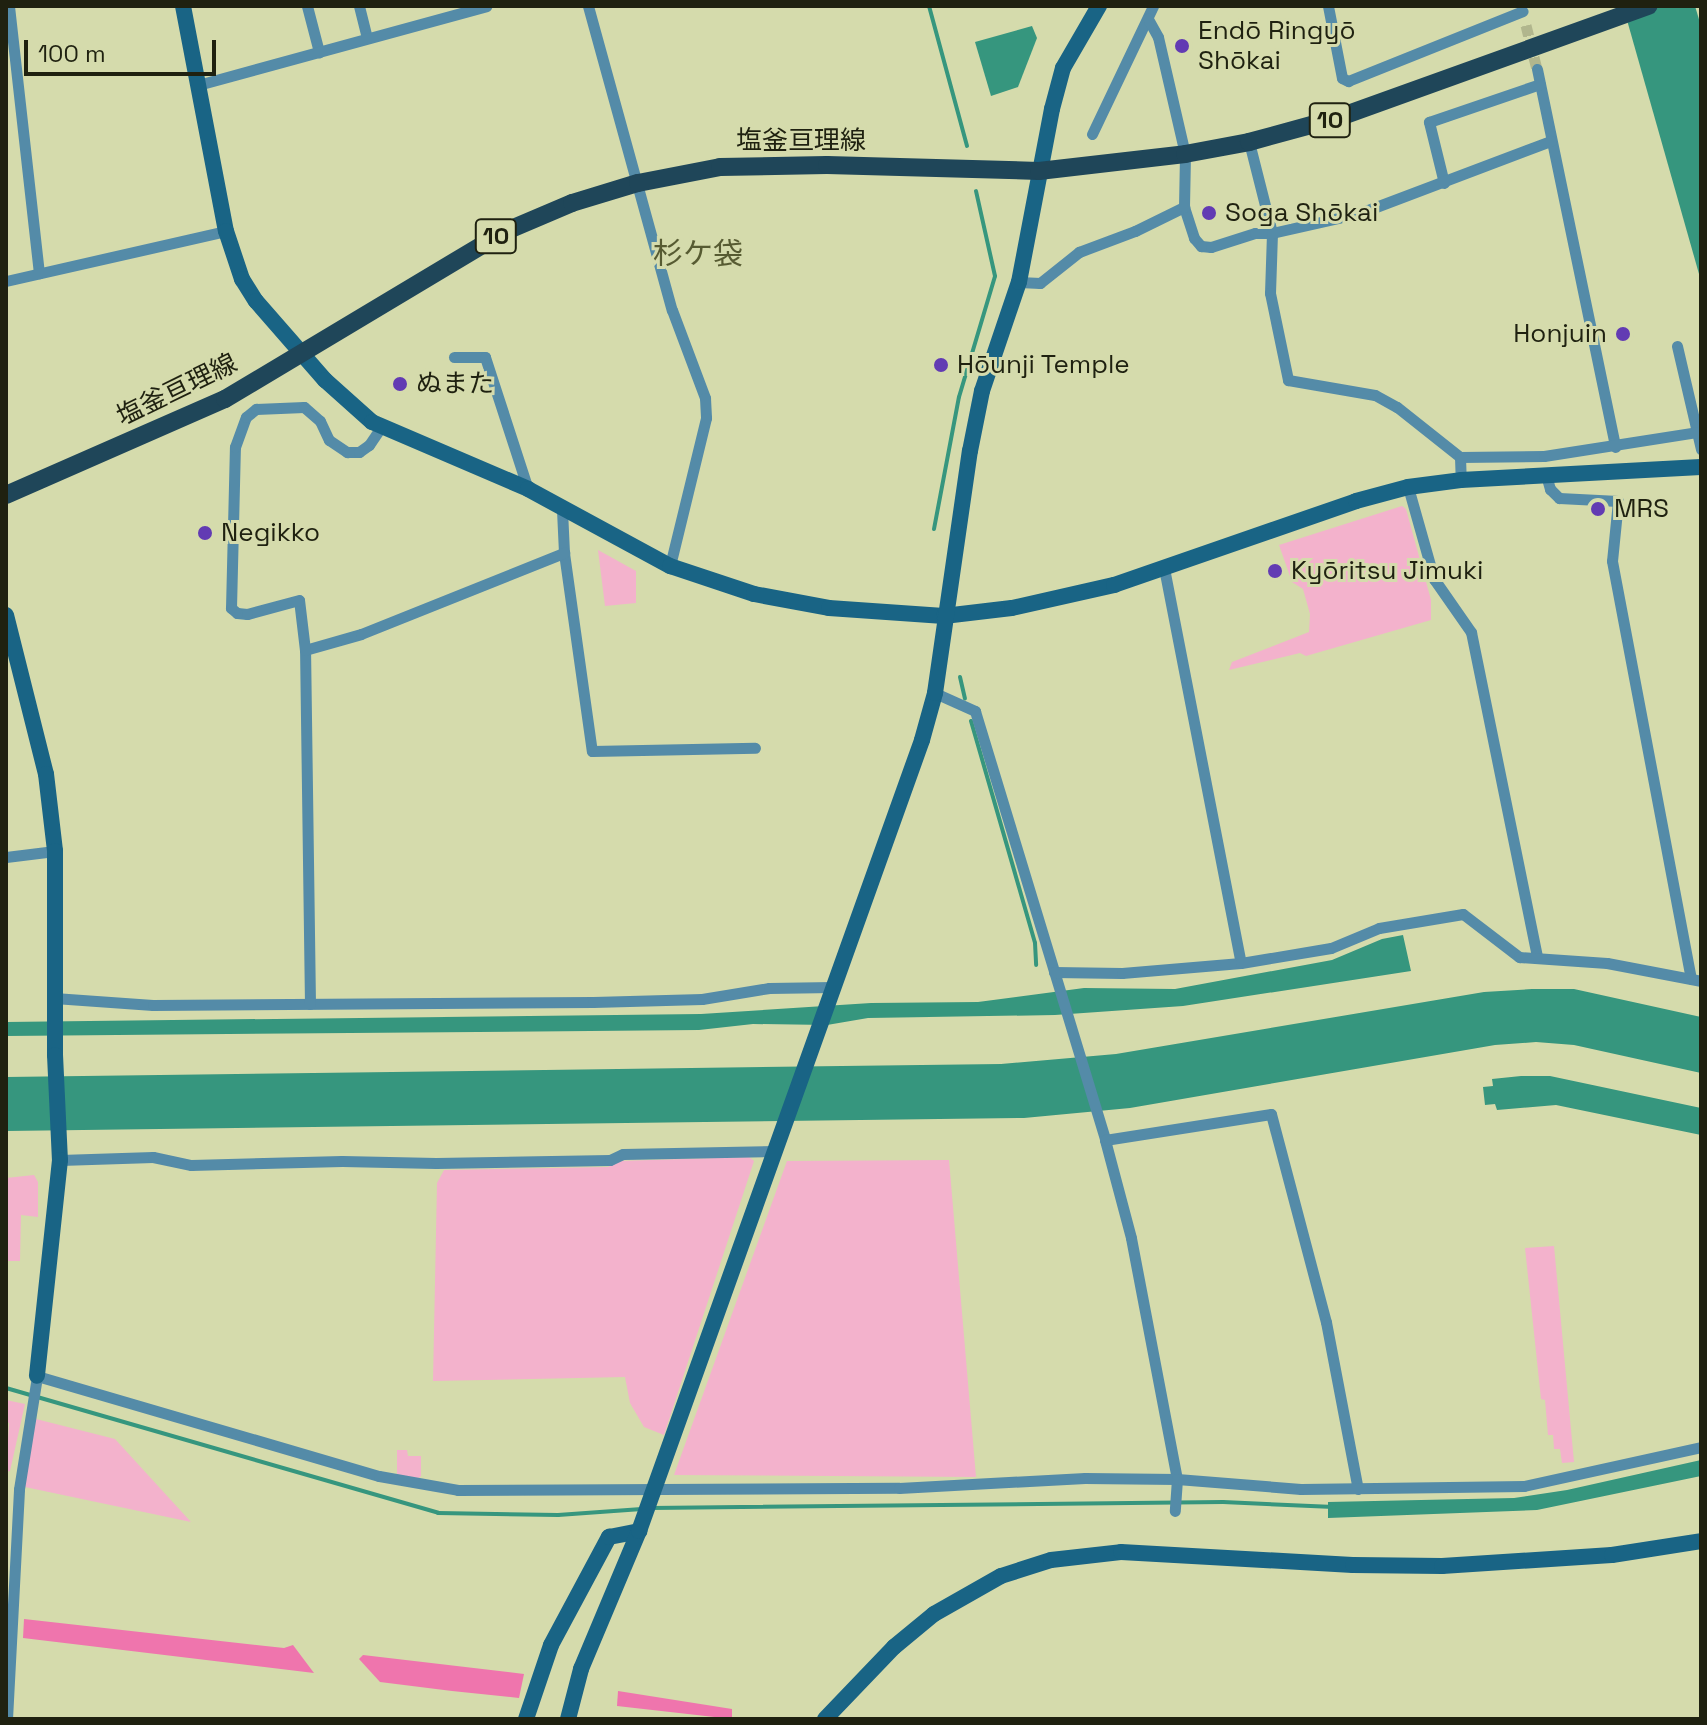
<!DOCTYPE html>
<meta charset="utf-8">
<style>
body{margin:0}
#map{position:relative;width:1707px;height:1725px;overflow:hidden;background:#d5dbac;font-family:"Space Grotesk","Noto Sans JP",sans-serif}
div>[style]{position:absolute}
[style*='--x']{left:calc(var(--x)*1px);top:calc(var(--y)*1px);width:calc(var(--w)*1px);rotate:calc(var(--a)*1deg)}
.green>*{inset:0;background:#f3b2cc}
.forest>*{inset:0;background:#ef75ad}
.water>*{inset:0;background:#36967e}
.stream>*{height:4px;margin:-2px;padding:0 2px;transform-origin:2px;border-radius:2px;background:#36967e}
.street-tunnel>*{height:11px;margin-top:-5.5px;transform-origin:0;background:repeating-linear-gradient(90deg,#b1b68d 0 11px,transparent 0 16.5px)}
.street>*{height:11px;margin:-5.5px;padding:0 5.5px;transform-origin:5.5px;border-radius:5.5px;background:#548ba8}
.secondary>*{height:16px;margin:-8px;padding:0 8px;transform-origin:8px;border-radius:8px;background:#196485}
.primary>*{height:18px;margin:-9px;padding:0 9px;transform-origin:9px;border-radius:9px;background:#1f4659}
.dots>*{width:22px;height:22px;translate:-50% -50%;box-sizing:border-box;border:4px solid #d5dbac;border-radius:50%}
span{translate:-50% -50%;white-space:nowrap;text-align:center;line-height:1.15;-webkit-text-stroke:6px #d5dbac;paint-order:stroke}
.shield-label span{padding:2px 6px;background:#d5dbac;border:2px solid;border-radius:6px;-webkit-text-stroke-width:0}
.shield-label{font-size:24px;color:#1f2110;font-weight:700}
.poi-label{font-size:26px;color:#1f2110}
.left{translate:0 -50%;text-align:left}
.right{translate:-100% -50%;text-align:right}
.street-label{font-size:26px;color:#1f2110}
.quarter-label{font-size:30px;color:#575b32}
.frame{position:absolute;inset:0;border:8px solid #1f2110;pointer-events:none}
.scale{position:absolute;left:24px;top:40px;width:192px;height:36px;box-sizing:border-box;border:4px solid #1f2110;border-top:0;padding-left:10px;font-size:24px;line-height:28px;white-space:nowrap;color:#1f2110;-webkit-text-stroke:6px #d5dbac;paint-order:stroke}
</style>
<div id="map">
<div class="green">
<div style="clip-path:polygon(1402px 506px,1406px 509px,1431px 600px,1431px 620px,1306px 656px,1300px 653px,1229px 670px,1232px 662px,1309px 632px,1310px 614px,1303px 589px,1292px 582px,1279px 545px)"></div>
<div style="clip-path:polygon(598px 550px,636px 571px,636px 603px,605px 606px)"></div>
<div style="clip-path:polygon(749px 1157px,754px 1161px,664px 1435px,644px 1427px,630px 1403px,625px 1377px,433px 1381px,437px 1183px,444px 1170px,608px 1167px,618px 1161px)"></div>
<div style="clip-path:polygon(949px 1160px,976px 1477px,674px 1475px,787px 1161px)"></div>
<div style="clip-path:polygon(34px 1175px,38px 1182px,38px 1217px,21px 1215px,20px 1261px,7px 1261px,6px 1289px,6px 1178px)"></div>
<div style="clip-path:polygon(1554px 1246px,1574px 1462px,1562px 1463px,1560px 1449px,1554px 1449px,1553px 1435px,1548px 1435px,1545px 1400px,1541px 1399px,1525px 1248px)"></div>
<div style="clip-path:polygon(6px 1400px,25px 1404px,10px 1471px,6px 1472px,9px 1423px,6px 1422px)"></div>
<div style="clip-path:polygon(36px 1419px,115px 1439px,191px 1522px,25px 1487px,25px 1473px)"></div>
<div style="clip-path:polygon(397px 1450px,407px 1450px,408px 1456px,421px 1456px,421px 1476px,416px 1480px,397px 1474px)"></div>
</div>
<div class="forest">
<div style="clip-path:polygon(24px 1619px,284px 1648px,293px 1645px,314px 1673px,23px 1638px)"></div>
<div style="clip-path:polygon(363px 1655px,524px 1674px,519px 1698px,452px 1691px,380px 1682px,359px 1659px)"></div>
<div style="clip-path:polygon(618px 1691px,732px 1709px,732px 1719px,617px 1706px)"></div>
</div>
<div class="water">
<div style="clip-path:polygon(1623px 6px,1695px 6px,1701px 26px,1701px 281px)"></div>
<div style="clip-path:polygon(1032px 26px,1037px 38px,1018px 87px,991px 96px,975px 42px)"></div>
<div style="clip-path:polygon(1403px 935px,1411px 971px,1183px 1006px,1055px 1015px,868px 1018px,827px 1025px,753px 1024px,699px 1030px,6px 1036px,6px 1022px,701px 1014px,871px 1003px,978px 1002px,1084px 988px,1175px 989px,1332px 960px,1382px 939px)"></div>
<div style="clip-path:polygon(1532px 989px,1574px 989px,1701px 1017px,1701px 1073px,1574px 1045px,1536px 1042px,1495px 1045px,1130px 1108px,1024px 1118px,6px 1131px,6px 1077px,1001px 1064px,1116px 1054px,1484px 992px)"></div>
<div style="clip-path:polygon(1521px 1076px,1550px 1076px,1701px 1108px,1701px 1135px,1556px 1105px,1497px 1110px,1495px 1104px,1485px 1105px,1483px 1087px,1493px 1086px,1492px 1079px)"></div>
<div style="clip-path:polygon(1701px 1460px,1701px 1476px,1537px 1510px,1328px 1518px,1328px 1502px,1514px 1498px,1567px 1490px)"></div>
</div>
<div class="stream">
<div style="--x:929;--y:6;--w:145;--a:74.8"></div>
<div style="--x:934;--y:529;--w:134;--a:-79.3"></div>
<div style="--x:959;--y:397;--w:126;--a:-73.4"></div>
<div style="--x:995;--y:276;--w:87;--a:-102.6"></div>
<div style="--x:960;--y:677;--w:22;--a:77"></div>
<div style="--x:971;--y:721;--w:231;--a:73.9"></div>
<div style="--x:1035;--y:943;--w:22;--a:87"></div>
<div style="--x:6;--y:1388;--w:450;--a:16.1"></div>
<div style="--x:438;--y:1513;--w:120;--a:1"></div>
<div style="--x:558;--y:1515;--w:84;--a:-4.1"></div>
<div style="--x:651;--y:1508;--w:572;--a:-0.6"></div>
<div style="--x:1223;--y:1502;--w:111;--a:2.6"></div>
</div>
<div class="street-tunnel">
<div style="--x:1526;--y:25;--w:45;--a:76"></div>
</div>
<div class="street">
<div style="--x:9;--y:6;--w:269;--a:83.6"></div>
<div style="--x:307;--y:6;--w:48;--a:75.4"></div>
<div style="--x:359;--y:6;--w:33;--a:76"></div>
<div style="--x:588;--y:6;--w:315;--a:74.6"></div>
<div style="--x:672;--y:310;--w:94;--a:69.4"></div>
<div style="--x:705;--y:398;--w:20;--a:87"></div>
<div style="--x:706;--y:418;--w:152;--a:103.7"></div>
<div style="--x:1328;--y:6;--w:73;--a:79"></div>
<div style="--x:1342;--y:78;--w:7;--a:27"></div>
<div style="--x:1348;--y:81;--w:188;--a:-21.8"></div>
<div style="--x:1537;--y:69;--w:386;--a:78.3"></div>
<div style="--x:198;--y:85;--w:299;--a:-15.3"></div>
<div style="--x:1092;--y:134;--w:142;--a:-64.5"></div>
<div style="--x:1249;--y:142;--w:94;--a:75.8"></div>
<div style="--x:1272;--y:233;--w:60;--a:91.9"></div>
<div style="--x:1270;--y:293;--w:89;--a:78.3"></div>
<div style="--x:1288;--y:380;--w:88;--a:9.8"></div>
<div style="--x:1375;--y:395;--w:25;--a:29"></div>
<div style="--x:1397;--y:407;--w:80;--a:38.4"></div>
<div style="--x:1460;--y:457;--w:23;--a:88"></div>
<div style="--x:1444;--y:183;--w:63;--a:-103.8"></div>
<div style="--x:1429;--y:122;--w:117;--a:-18.9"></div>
<div style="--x:1184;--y:207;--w:33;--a:72"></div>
<div style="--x:1194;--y:238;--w:11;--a:49"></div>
<div style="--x:1201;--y:246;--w:10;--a:6"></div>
<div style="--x:1211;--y:247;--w:46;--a:-17.7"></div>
<div style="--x:1255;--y:233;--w:17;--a:0"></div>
<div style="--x:1272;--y:233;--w:90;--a:-12.8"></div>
<div style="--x:1360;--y:213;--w:204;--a:-20.7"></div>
<div style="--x:6;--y:281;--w:226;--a:-12.8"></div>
<div style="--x:1019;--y:282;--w:21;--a:3"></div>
<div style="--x:1040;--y:283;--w:50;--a:-38.5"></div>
<div style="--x:1079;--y:252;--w:60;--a:-20.6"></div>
<div style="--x:1135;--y:231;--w:55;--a:-26.1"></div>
<div style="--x:1184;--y:207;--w:53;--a:-88.9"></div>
<div style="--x:1185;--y:154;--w:120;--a:-103"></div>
<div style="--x:1158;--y:37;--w:21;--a:-119"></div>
<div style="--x:1677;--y:346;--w:106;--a:76.9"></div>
<div style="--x:454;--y:357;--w:31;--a:0"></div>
<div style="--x:485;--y:357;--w:139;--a:72"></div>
<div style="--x:1460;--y:457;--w:84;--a:-0.7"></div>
<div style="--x:1544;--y:456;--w:156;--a:-8.9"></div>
<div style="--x:1546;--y:475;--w:15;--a:74"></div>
<div style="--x:1550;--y:489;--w:13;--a:45"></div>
<div style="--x:1559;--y:498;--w:59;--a:2.9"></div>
<div style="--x:1618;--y:501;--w:60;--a:95.7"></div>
<div style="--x:1612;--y:561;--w:425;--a:79.3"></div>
<div style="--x:1408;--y:487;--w:96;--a:74.2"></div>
<div style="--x:1434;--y:579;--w:65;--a:55.1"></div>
<div style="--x:1471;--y:632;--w:332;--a:78.5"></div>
<div style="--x:562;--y:510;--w:43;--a:87.3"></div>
<div style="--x:564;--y:553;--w:200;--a:82"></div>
<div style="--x:592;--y:751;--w:163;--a:-1.1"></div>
<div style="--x:1164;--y:568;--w:402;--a:79"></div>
<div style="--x:305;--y:650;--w:58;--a:-15.9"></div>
<div style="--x:361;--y:634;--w:219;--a:-21.8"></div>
<div style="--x:935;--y:693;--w:44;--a:24.2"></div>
<div style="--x:975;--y:711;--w:448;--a:73.1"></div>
<div style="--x:1105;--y:1140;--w:101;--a:75.1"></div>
<div style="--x:1131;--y:1238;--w:245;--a:79.2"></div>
<div style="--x:1177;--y:1479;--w:32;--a:94"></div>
<div style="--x:6;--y:857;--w:49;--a:-7"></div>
<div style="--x:1054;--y:972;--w:68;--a:0.8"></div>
<div style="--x:1122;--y:973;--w:119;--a:-4.8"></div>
<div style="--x:1241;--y:963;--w:91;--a:-9.5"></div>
<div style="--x:1331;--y:948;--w:52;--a:-22.6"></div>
<div style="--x:1379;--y:928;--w:85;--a:-9.5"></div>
<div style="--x:1463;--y:914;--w:71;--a:37.5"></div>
<div style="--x:1519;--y:957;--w:88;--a:3.9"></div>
<div style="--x:1607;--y:963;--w:96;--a:10.8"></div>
<div style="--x:54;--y:998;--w:99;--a:4"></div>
<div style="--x:153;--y:1005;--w:440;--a:-0.4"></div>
<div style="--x:593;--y:1002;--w:109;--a:-1.6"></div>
<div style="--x:702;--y:999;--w:68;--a:-9.3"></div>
<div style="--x:769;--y:988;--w:64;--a:-0.9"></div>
<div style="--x:310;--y:1004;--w:354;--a:-90.8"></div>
<div style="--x:305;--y:650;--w:50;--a:-96.8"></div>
<div style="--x:299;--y:600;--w:54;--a:164.9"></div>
<div style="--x:247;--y:614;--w:10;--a:-174"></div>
<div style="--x:237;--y:613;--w:8;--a:-140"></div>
<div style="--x:231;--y:608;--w:161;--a:-88.6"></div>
<div style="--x:235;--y:447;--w:32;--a:-70"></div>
<div style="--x:246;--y:417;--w:13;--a:-39"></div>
<div style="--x:256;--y:409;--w:48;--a:-2.4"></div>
<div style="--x:304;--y:407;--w:21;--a:41"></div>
<div style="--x:320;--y:421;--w:21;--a:65"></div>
<div style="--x:329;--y:440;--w:22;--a:34"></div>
<div style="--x:347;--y:452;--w:12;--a:0"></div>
<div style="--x:359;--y:452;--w:12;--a:-35"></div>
<div style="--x:369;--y:445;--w:22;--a:-56"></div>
<div style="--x:1105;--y:1140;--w:168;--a:-8.9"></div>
<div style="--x:1271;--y:1114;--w:215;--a:75.2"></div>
<div style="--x:1326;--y:1322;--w:170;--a:79.2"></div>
<div style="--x:60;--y:1160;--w:93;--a:-1.8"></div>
<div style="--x:153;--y:1157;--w:39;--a:12"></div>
<div style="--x:191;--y:1165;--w:151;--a:-1.5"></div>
<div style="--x:342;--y:1161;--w:94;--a:1.2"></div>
<div style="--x:436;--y:1163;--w:174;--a:-1"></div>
<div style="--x:610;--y:1160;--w:14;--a:-25"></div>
<div style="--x:623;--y:1154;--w:152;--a:-1.1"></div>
<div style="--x:7;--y:1719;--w:230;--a:-87"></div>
<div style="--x:19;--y:1489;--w:114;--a:-80.9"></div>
<div style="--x:37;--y:1376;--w:356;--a:16.3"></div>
<div style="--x:379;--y:1476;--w:80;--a:10"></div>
<div style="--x:458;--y:1490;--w:441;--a:-0.3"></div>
<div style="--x:899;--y:1488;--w:186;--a:-3.1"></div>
<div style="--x:1085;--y:1478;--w:92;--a:0.6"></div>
<div style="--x:1177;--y:1479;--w:124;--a:4.6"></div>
<div style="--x:1301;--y:1489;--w:223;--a:-0.8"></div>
<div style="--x:1524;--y:1486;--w:181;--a:-12.4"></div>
</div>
<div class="secondary">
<div style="--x:183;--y:6;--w:229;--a:79.2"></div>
<div style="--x:226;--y:231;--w:51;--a:71.6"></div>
<div style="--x:242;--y:279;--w:26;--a:58"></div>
<div style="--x:256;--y:301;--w:105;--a:48.9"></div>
<div style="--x:325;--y:380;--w:63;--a:41.8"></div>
<div style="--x:372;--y:422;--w:170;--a:23.2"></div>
<div style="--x:528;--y:489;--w:162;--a:28.5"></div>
<div style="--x:670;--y:566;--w:89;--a:18.4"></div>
<div style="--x:754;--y:594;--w:76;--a:10.6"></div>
<div style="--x:829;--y:608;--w:115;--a:4"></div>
<div style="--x:944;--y:616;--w:68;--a:-6.7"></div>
<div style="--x:1012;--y:608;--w:105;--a:-12.7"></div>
<div style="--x:1114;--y:585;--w:256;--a:-19.1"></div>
<div style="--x:1356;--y:501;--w:54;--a:-15.1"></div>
<div style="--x:1408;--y:487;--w:53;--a:-7.5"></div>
<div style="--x:1461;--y:480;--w:240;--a:-3.1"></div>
<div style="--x:6;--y:615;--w:164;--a:75.9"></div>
<div style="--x:46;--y:774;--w:78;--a:83.3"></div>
<div style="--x:55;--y:851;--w:204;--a:90"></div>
<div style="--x:55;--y:1055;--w:105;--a:87.3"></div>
<div style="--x:60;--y:1160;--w:217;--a:96.1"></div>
<div style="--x:526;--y:1719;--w:78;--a:-71.3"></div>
<div style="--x:551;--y:1645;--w:123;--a:-61.8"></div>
<div style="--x:609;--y:1537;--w:31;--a:-11"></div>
<div style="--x:568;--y:1719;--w:52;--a:-75.4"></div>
<div style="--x:581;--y:1669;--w:150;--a:-67.2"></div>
<div style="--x:639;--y:1531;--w:840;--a:-70.31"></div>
<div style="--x:922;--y:740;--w:49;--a:-74.5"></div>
<div style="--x:935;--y:693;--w:245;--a:-81.8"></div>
<div style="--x:970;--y:451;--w:61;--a:-78.7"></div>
<div style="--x:982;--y:391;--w:115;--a:-71.3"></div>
<div style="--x:1019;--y:282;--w:176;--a:-79.2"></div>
<div style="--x:1052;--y:109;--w:42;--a:-75"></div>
<div style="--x:1063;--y:68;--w:72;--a:-59.9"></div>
<div style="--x:825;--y:1719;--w:100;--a:-46.2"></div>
<div style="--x:894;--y:1647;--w:52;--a:-39.5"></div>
<div style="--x:934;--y:1614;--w:77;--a:-29.6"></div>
<div style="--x:1001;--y:1576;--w:52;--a:-17.7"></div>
<div style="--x:1051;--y:1560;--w:70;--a:-6.5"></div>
<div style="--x:1121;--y:1552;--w:232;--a:3.2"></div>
<div style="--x:1353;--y:1565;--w:89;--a:0.6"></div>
<div style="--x:1442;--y:1566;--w:170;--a:-3.7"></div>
<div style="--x:1612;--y:1555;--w:90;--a:-8.9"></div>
</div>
<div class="primary">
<div style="--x:6;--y:495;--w:239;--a:-23.7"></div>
<div style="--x:225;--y:399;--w:325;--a:-30.9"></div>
<div style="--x:504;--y:232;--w:74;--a:-23.1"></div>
<div style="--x:572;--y:203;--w:69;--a:-16.9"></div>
<div style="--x:638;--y:183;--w:84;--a:-11"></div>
<div style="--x:720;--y:167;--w:107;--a:-1.1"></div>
<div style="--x:827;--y:165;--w:212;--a:1.6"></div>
<div style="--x:1039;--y:171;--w:147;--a:-6.6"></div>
<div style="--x:1185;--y:154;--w:65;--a:-10.6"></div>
<div style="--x:1249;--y:142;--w:91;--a:-15.3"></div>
<div style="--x:1337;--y:118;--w:331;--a:-19.8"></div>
</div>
<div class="dots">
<div style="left:1182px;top:46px;background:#623bb3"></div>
<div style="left:1209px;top:213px;background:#623bb3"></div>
<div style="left:1623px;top:334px;background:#623bb3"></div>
<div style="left:941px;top:365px;background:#623bb3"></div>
<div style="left:400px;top:384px;background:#623bb3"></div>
<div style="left:1598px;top:509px;background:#623bb3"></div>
<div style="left:205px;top:533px;background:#623bb3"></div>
<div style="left:1275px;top:571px;background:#623bb3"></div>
</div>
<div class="shield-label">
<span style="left:1330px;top:120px">10</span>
<span style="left:496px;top:236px">10</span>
</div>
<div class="poi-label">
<span class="left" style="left:1198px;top:46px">Endō Ringyō<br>Shōkai</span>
<span class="left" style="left:1225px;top:213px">Soga Shōkai</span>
<span class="right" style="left:1607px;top:334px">Honjuin</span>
<span class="left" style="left:957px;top:365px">Hōunji Temple</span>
<span class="left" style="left:416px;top:384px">ぬまた</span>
<span class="left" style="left:1614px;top:509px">MRS</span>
<span class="left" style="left:221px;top:533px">Negikko</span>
<span class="left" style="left:1291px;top:571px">Kyōritsu Jimuki</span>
</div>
<div class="street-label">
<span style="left:801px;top:141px">塩釜亘理線</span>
<span style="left:177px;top:390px;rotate:-26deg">塩釜亘理線</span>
</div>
<div class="quarter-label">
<span style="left:698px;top:254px">杉ケ袋</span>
</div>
<div class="frame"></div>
<div class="scale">100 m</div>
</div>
